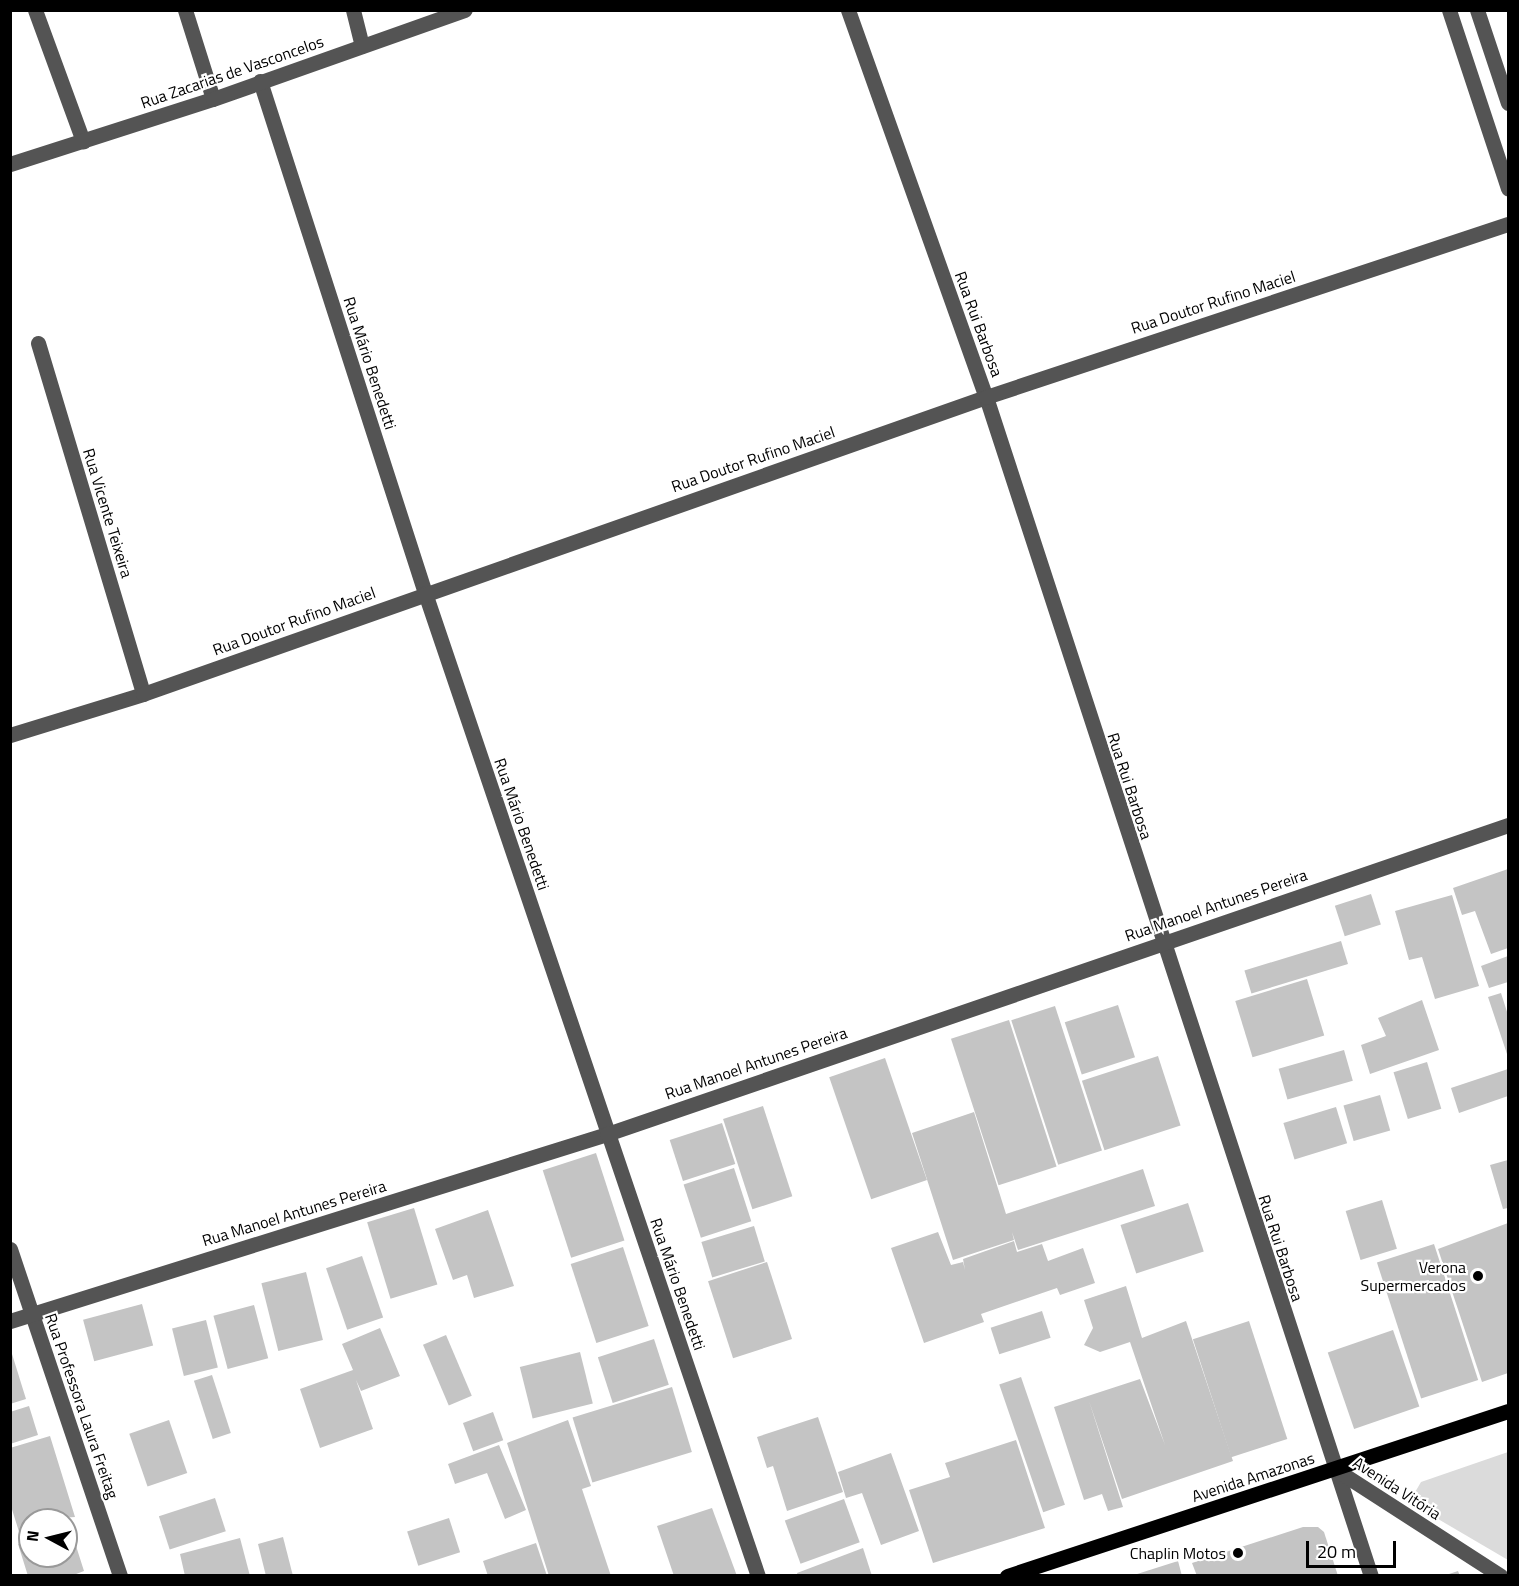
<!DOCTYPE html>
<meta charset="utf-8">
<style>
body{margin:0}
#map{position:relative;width:1519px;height:1586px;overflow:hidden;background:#fff;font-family:"Titillium Web",sans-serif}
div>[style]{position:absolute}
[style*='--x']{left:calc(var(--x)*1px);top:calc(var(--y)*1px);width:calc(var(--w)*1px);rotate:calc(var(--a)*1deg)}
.green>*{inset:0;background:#dbdbdb}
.building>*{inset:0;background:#c4c4c4;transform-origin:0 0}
.minor>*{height:15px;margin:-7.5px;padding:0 7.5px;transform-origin:7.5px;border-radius:7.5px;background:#545454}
.major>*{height:15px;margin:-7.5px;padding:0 7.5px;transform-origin:7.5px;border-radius:7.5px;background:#000}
.dots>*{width:16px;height:16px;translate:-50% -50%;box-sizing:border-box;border:3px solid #fff;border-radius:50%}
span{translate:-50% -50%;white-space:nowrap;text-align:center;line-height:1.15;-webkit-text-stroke:4.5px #fff;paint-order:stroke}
.street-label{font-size:16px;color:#000}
.poi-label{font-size:16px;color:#000}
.right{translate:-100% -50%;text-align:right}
.frame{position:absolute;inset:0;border:12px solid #000;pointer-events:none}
.north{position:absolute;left:18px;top:1508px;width:60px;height:60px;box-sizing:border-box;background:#fff;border:2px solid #999;border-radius:50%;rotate:277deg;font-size:16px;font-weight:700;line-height:24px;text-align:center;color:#000}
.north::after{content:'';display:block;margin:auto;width:21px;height:27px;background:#000;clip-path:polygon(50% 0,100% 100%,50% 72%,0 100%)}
.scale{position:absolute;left:1306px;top:1541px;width:90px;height:27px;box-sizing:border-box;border:3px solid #000;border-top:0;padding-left:8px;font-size:18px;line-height:21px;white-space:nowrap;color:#000;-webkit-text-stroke:4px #fff;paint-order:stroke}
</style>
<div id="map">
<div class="green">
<div style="clip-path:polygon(1508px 1452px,1508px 1560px,1421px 1509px,1414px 1494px,1421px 1482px)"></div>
</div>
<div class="building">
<div style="clip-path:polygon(1508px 869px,1508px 948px,1491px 954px,1475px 911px,1462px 915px,1453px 888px)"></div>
<div style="left:1371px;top:894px;width:32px;height:38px;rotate:72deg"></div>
<div style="clip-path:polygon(1452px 895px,1479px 986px,1435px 999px,1422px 957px,1409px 960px,1395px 911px)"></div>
<div style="left:1341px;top:941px;width:24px;height:101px;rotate:73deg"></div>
<div style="clip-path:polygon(1508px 956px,1508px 982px,1489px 988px,1481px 966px)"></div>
<div style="left:1307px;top:979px;width:59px;height:75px;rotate:73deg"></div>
<div style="clip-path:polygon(1501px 993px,1508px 1015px,1508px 1057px,1488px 997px)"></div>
<div style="clip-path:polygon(1422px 1000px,1439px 1050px,1370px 1074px,1361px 1045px,1386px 1036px,1378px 1018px)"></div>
<div style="left:1118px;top:1005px;width:55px;height:56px;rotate:72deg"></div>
<div style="left:1055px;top:1006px;width:152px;height:46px;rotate:72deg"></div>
<div style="left:1009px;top:1020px;width:154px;height:61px;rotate:72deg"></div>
<div style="left:1344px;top:1050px;width:32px;height:68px;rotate:74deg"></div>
<div style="left:1158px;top:1056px;width:73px;height:80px;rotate:72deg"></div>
<div style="left:885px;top:1058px;width:129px;height:59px;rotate:71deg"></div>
<div style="left:1427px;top:1062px;width:49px;height:35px;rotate:73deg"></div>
<div style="clip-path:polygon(1508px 1069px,1508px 1096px,1459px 1113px,1451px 1088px)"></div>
<div style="left:1380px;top:1095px;width:37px;height:38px;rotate:74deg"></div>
<div style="left:763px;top:1106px;width:95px;height:42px;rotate:72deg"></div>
<div style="left:1336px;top:1107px;width:38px;height:55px;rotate:73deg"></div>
<div style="clip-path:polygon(974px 1112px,1006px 1214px,1143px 1169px,1155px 1206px,1018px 1250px,1012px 1232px,1014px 1240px,953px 1260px,912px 1133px)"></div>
<div style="left:722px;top:1123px;width:43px;height:55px;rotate:72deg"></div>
<div style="left:596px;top:1153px;width:92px;height:56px;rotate:72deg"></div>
<div style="clip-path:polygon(1508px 1160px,1508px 1208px,1503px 1209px,1490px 1165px)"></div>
<div style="left:734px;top:1168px;width:56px;height:53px;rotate:72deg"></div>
<div style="left:1382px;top:1200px;width:51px;height:38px;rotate:73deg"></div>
<div style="left:1188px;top:1203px;width:51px;height:71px;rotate:72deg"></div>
<div style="left:414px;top:1208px;width:80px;height:49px;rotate:73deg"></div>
<div style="clip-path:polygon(488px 1210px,514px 1286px,474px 1298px,467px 1275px,453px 1280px,435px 1229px)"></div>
<div style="clip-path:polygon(1508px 1223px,1508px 1373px,1482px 1382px,1438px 1249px)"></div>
<div style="left:754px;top:1226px;width:37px;height:55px;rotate:73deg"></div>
<div style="clip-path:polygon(938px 1232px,951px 1265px,963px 1262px,965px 1270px,963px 1259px,1014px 1241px,1017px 1252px,1042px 1244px,1048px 1261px,1083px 1248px,1095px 1283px,1060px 1295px,1057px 1288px,981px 1314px,984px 1322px,924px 1343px,891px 1248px)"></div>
<div style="left:1434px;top:1244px;width:143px;height:60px;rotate:72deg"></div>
<div style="left:623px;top:1247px;width:83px;height:55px;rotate:72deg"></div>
<div style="left:362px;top:1256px;width:65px;height:38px;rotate:71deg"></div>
<div style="left:767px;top:1262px;width:81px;height:62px;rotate:72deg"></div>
<div style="left:306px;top:1272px;width:70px;height:46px;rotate:76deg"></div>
<div style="clip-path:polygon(1126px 1286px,1142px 1338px,1186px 1321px,1233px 1461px,1122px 1499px,1089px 1401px,1123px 1507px,1108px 1511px,1102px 1494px,1084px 1500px,1054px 1407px,1140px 1379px,1165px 1445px,1130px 1342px,1100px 1352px,1084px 1345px,1093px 1328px,1084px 1300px)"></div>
<div style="left:142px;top:1304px;width:43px;height:61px;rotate:75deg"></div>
<div style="left:254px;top:1305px;width:55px;height:42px;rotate:75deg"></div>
<div style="left:1042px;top:1311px;width:28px;height:54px;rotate:72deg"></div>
<div style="left:206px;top:1320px;width:49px;height:35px;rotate:76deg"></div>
<div style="left:1249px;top:1321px;width:124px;height:59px;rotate:72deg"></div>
<div style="clip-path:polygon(380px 1328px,400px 1376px,361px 1391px,356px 1380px,373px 1429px,320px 1448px,300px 1389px,353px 1370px,342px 1344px)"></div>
<div style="left:1393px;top:1330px;width:81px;height:69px;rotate:71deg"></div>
<div style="left:446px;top:1335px;width:66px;height:25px;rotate:67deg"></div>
<div style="left:654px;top:1339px;width:48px;height:59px;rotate:72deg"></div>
<div style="left:580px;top:1352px;width:53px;height:62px;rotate:76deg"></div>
<div style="clip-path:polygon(12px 1354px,26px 1399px,10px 1404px,10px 1355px)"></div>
<div style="left:212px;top:1375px;width:61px;height:19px;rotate:72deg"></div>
<div style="left:1021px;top:1377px;width:135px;height:23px;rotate:71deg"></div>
<div style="left:672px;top:1387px;width:68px;height:104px;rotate:73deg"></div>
<div style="clip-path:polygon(29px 1406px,38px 1435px,10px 1444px,10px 1412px)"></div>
<div style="left:493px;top:1412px;width:30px;height:32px;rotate:70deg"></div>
<div style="clip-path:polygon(818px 1417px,843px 1492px,787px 1511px,773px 1466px,767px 1468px,757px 1437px)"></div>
<div style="left:169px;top:1420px;width:56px;height:42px;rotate:71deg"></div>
<div style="clip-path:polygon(568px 1420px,591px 1486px,582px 1489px,611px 1576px,549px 1576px,507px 1443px)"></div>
<div style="clip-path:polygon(50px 1436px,75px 1517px,30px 1520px,30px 1532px,20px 1535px,10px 1503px,10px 1448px)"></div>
<div style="clip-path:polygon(1016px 1440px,1045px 1528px,933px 1563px,909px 1490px,950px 1477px,945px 1463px)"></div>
<div style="clip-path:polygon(499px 1445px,526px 1510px,505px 1519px,487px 1473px,455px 1484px,448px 1464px)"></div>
<div style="clip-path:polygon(891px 1453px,919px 1531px,881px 1545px,862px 1493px,846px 1498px,838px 1472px)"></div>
<div style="left:215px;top:1498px;width:35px;height:59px;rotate:72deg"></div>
<div style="left:844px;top:1499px;width:46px;height:63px;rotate:70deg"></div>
<div style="clip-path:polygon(712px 1508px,737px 1576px,674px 1576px,657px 1526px)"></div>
<div style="left:449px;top:1518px;width:36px;height:44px;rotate:72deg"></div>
<div style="clip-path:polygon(70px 1527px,84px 1571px,71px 1576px,28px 1576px,18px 1544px,30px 1540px,30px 1556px,66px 1556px,66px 1528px)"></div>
<div style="clip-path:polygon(1303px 1527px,1318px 1527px,1324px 1532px,1338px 1576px,1197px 1576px,1192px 1563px)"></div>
<div style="clip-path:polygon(283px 1537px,293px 1576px,266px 1576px,258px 1544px)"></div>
<div style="clip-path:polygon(240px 1538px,250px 1576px,185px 1576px,180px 1554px)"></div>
<div style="clip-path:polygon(536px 1543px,547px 1576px,488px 1576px,483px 1561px)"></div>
<div style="clip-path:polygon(863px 1548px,872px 1576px,798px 1576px,797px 1573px)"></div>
<div style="clip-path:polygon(1178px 1561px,1182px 1576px,1134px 1576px,1134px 1575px)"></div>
<div style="clip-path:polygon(1458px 1571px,1460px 1576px,1446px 1576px,1446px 1575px)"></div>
</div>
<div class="minor">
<div style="--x:35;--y:10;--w:140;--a:69.9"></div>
<div style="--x:185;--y:10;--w:93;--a:72.5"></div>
<div style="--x:353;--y:10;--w:37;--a:76"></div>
<div style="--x:848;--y:10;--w:411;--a:70.4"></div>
<div style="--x:986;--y:397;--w:1240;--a:71.92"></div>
<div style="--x:1449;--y:10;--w:188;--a:71.7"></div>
<div style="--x:1477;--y:10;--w:98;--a:71.6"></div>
<div style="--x:260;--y:81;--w:538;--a:72.14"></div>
<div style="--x:425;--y:593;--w:1038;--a:71.29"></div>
<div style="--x:10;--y:164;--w:213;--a:-17.8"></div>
<div style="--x:213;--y:99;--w:267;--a:-19.5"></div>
<div style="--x:38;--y:343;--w:366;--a:73.3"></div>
<div style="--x:10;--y:735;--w:139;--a:-17.1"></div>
<div style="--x:143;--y:694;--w:894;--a:-19.41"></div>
<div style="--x:986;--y:397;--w:550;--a:-18.34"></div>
<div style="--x:10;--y:1249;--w:345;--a:71.4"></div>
<div style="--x:10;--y:1321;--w:626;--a:-17.39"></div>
<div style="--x:607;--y:1134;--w:953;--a:-18.93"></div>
<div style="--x:1335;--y:1469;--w:197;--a:32.8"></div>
</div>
<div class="major">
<div style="--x:1007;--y:1576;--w:527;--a:-18.23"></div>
</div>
<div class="dots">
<div style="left:1478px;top:1276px;background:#000"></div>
<div style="left:1238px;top:1553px;background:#000"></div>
</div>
<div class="street-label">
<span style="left:232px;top:72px;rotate:-19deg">Rua Zacarias de Vasconcelos</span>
<span style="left:1213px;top:302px;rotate:-18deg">Rua Doutor Rufino Maciel</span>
<span style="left:979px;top:324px;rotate:70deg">Rua Rui Barbosa</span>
<span style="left:370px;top:363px;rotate:72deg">Rua Mário Benedetti</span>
<span style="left:753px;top:459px;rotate:-19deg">Rua Doutor Rufino Maciel</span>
<span style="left:108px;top:513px;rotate:73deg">Rua Vicente Teixeira</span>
<span style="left:294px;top:621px;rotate:-20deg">Rua Doutor Rufino Maciel</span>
<span style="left:1130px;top:786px;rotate:72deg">Rua Rui Barbosa</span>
<span style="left:522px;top:824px;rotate:71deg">Rua Mário Benedetti</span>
<span style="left:1216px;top:905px;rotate:-19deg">Rua Manoel Antunes Pereira</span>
<span style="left:756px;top:1063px;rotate:-19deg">Rua Manoel Antunes Pereira</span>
<span style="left:294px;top:1213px;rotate:-17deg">Rua Manoel Antunes Pereira</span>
<span style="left:1281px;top:1248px;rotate:72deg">Rua Rui Barbosa</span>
<span style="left:678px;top:1284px;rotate:71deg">Rua Mário Benedetti</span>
<span style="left:82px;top:1406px;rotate:71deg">Rua Professora Laura Freitag</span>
<span style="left:1253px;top:1477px;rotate:-18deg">Avenida Amazonas</span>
<span style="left:1397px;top:1488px;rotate:33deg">Avenida Vitória</span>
</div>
<div class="poi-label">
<span class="right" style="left:1466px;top:1276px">Verona<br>Supermercados</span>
<span class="right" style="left:1226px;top:1553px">Chaplin Motos</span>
</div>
<div class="frame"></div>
<div class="north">N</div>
<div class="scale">20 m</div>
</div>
